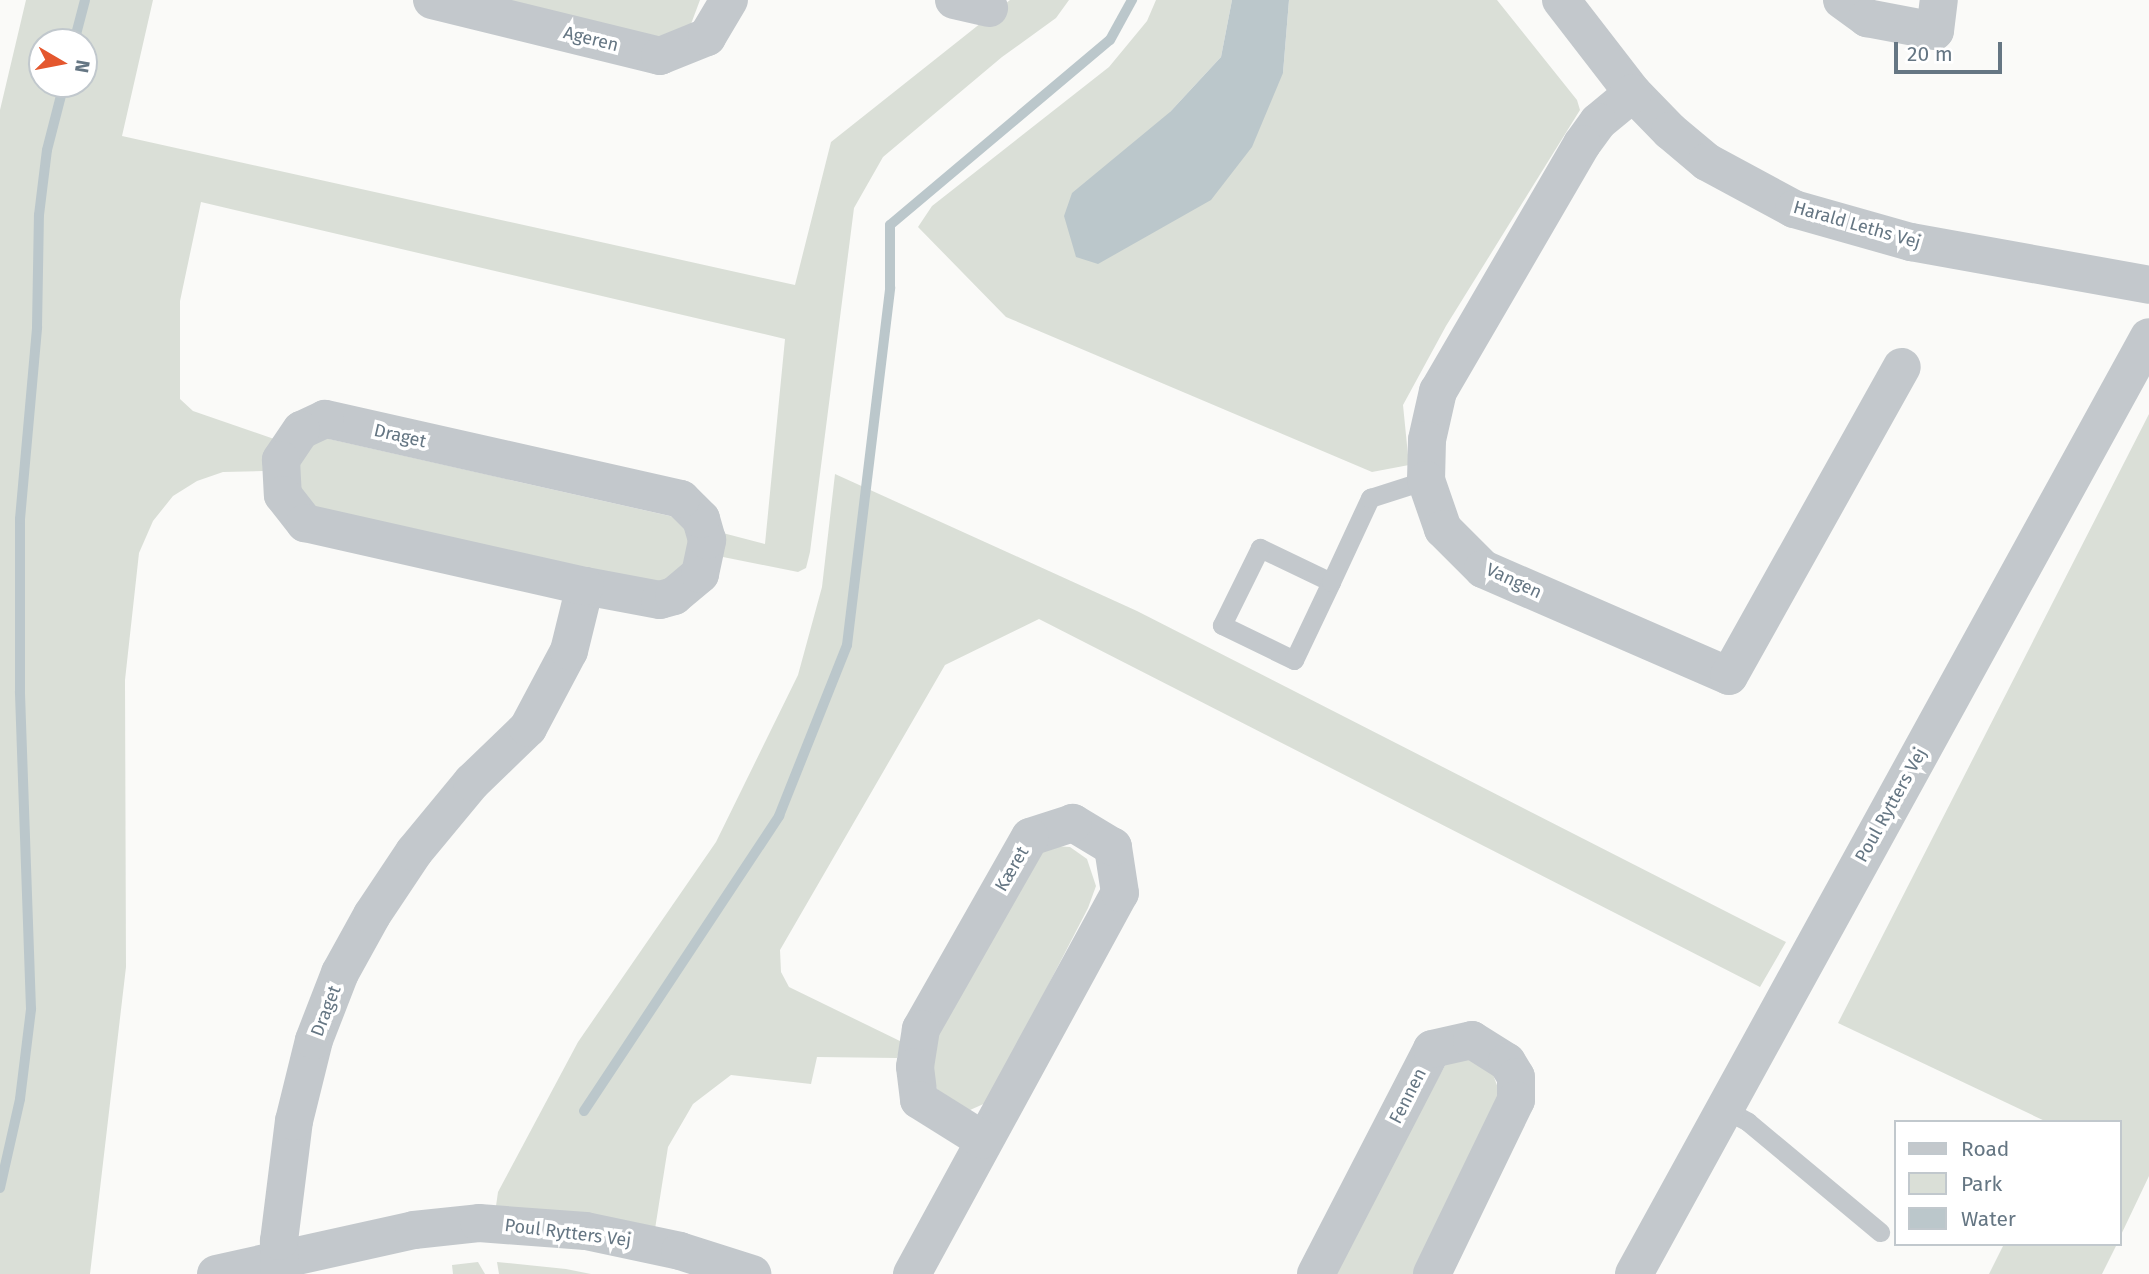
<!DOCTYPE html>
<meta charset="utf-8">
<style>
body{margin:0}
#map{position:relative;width:2149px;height:1274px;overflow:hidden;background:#fafaf8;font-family:"Fira Sans",sans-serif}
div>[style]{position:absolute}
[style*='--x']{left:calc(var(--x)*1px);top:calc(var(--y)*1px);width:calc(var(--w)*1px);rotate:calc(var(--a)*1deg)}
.green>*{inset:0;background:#dadfd7}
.water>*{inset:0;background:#bbc7cb}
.stream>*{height:10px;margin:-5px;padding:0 5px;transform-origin:5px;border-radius:5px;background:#bbc7cb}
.service>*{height:19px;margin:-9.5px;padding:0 9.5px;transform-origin:9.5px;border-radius:9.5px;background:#c3c8cc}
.minor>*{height:38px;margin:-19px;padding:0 19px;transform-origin:19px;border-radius:19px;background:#c3c8cc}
span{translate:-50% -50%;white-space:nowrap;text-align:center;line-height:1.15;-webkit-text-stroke:7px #fff;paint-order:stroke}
.street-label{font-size:18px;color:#657683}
.legend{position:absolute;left:1894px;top:1120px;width:228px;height:126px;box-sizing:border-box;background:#fff;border:2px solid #c1c8cd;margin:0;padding:9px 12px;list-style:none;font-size:21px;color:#657683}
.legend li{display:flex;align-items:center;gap:14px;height:35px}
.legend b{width:35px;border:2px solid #c1c8cd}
.north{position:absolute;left:28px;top:28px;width:70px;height:70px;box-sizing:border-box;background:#fff;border:2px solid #c1c8cd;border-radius:50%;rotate:100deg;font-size:19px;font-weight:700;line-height:28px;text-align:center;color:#657683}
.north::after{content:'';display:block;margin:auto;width:24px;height:32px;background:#e4572e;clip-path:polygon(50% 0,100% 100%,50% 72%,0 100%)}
.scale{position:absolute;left:1894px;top:42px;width:108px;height:32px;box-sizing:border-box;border:4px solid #657683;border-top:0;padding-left:9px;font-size:21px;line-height:24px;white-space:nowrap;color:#657683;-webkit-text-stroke:5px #fff;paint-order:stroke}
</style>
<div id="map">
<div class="green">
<div style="clip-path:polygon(evenodd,26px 0,153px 0,122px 136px,795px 285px,831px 142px,1010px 0,1069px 0,1056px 18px,1002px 57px,883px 157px,854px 208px,810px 552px,806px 568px,798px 572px,718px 556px,719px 532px,765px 544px,785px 339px,201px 202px,180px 301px,180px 399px,193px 411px,277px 440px,263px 471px,223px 472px,197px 481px,173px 496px,153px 521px,139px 553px,125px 680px,126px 967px,90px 1274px,0 1274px,0 110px,26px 0,42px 42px,84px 42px,84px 84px,42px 84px,42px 42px)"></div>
<div style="clip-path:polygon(454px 0,700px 0,688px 32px,675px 42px)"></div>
<div style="clip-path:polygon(1156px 0,1232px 0,1221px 57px,1170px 112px,1283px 73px,1289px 0,1497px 0,1577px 100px,1580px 110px,1446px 326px,1403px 405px,1409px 465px,1372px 472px,1006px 317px,918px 227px,932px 206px,1109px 67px,1147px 21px)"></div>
<div style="clip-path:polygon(2149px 414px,2149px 1176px,2119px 1239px,2119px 1122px,2047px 1122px,1838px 1023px)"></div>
<div style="clip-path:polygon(316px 436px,683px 519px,694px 548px,667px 590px,304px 506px,294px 473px)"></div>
<div style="clip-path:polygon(835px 474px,1137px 611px,1786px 942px,1760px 987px,1039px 619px,945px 665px,780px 950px,781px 972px,789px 987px,902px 1042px,897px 1058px,817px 1057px,811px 1084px,731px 1075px,693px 1104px,668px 1147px,655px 1229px,495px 1213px,498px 1192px,578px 1042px,716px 842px,798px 675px,822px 587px)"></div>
<div style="clip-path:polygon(1054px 846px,1070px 847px,1087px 859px,1096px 886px,1088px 908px,988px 1102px,970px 1110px,941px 1100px,925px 1055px,1027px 860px)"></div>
<div style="clip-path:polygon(1464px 1057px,1492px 1072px,1501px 1096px,1415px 1274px,1330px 1274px,1448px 1060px)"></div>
<div style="clip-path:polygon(2004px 1244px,2117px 1244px,2102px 1274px,1989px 1274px)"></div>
<div style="clip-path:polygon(478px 1262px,485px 1274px,453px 1274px,452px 1265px)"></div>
<div style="clip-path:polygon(497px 1262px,566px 1269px,591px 1274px,499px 1274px)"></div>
</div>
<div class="water">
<div style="clip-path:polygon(1232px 0,1289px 0,1283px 73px,1252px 147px,1211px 200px,1098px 264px,1076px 257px,1064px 216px,1072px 193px,1170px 112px,1221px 57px)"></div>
</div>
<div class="stream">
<div style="--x:74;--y:42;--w:43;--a:-75.3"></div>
<div style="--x:584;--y:1111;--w:354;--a:-56.5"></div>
<div style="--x:779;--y:816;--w:184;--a:-68.3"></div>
<div style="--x:847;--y:645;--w:360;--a:-83.1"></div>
<div style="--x:890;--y:288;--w:63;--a:-90"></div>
<div style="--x:890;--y:225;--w:287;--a:-40.1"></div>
<div style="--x:1110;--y:40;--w:46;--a:-61.2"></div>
<div style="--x:0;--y:1188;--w:91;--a:-77.3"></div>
<div style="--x:20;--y:1099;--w:91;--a:-83"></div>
<div style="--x:31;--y:1009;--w:318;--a:-92"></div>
<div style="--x:20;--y:691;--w:172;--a:-90"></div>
<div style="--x:20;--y:519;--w:193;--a:-84.9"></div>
<div style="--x:37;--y:327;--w:112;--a:-89"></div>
<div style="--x:39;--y:215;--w:65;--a:-83"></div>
<div style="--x:47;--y:150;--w:68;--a:-75.6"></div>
</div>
<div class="service">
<div style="--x:1331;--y:582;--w:79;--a:-154.4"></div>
<div style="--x:1260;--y:548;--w:86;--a:116.3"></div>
<div style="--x:1222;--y:625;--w:80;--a:25.9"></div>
<div style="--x:1294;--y:660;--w:86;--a:-64.6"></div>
<div style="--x:1331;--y:582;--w:93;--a:-65.1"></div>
<div style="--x:1370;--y:498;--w:59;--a:-17.8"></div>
<div style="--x:1724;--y:1109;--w:27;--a:28"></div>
<div style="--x:1748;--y:1122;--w:172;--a:39.8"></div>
</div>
<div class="minor">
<div style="--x:432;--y:0;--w:235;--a:13.8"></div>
<div style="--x:660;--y:56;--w:51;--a:-22"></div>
<div style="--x:707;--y:37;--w:43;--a:-59.3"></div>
<div style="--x:954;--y:0;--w:36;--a:13"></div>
<div style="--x:1561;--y:0;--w:118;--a:52.3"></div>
<div style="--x:1633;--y:93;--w:53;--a:45.8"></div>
<div style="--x:1670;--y:131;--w:48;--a:40"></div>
<div style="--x:1707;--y:162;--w:99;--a:28.4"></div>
<div style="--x:1794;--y:209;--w:122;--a:15.8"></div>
<div style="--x:1911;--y:242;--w:242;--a:10.2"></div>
<div style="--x:1842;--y:0;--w:31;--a:36"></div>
<div style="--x:1867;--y:18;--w:69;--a:10.8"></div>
<div style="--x:1935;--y:31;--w:31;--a:-83"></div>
<div style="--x:1633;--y:93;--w:45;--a:140.4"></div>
<div style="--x:1598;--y:122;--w:27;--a:126"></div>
<div style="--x:1582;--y:144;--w:286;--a:120.2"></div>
<div style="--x:1438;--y:391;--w:50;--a:102.7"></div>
<div style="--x:1427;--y:440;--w:40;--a:91.4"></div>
<div style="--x:1426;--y:480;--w:52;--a:70.9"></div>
<div style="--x:1443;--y:529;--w:57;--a:45"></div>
<div style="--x:1483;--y:569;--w:268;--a:23.5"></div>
<div style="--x:1729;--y:676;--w:354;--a:-60.8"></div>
<div style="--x:216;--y:1274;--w:203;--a:-12.5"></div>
<div style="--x:414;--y:1230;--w:65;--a:-6.1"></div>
<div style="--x:479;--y:1223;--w:107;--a:4.3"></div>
<div style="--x:586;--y:1231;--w:96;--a:12"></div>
<div style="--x:680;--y:1251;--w:76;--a:17.7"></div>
<div style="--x:280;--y:1274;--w:33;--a:-92"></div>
<div style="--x:279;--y:1241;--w:121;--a:-82.9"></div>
<div style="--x:294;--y:1121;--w:83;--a:-76.1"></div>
<div style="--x:314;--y:1040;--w:72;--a:-68.8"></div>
<div style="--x:340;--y:973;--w:66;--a:-61.1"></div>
<div style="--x:372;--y:915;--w:76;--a:-56.3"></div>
<div style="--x:414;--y:852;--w:91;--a:-50.4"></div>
<div style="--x:472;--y:782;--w:78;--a:-44"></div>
<div style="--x:528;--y:728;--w:87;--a:-62"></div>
<div style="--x:569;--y:651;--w:67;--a:-76.2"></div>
<div style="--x:585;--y:586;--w:76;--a:10.6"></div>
<div style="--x:660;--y:600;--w:15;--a:-16"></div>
<div style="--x:674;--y:596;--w:34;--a:-40"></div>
<div style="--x:700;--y:574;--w:35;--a:-78"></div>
<div style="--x:707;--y:540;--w:22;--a:-106"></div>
<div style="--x:701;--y:519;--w:28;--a:-135"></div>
<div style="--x:681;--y:499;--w:365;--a:-167.3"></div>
<div style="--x:325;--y:419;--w:26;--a:155"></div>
<div style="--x:301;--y:430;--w:36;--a:124"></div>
<div style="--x:281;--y:460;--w:35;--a:87"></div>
<div style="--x:283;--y:495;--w:36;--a:52"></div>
<div style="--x:305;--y:523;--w:287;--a:12.7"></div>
<div style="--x:912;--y:1274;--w:434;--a:-61.4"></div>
<div style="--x:1120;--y:893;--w:47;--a:-98.7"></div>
<div style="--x:1113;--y:847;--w:47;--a:-149"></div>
<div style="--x:1073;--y:823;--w:45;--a:162"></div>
<div style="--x:1030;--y:837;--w:221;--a:119.6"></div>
<div style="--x:921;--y:1029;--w:38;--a:99"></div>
<div style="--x:915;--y:1067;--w:33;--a:83"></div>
<div style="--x:919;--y:1100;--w:75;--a:32"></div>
<div style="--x:1316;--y:1274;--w:253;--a:-62.7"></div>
<div style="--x:1432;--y:1049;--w:41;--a:-12.7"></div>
<div style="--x:1472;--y:1040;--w:41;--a:32.2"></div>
<div style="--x:1507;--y:1062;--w:17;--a:59"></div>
<div style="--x:1516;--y:1077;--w:23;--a:90"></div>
<div style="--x:1516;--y:1100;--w:193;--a:115.8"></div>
<div style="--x:1634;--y:1274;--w:1069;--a:-61.21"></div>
</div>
<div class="street-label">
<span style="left:591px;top:39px;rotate:14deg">Ageren</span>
<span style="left:1857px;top:225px;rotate:16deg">Harald Leths Vej</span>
<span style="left:400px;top:436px;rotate:13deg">Draget</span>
<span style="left:1514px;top:581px;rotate:25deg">Vangen</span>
<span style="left:1891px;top:805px;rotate:-61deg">Poul Rytters Vej</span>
<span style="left:1012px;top:869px;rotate:-60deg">Kæret</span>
<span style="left:326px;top:1011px;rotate:-69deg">Draget</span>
<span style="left:1408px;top:1096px;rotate:-63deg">Fennen</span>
<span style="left:568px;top:1233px;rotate:7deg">Poul Rytters Vej</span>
</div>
<ul class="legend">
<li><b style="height:9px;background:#c3c8cc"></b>Road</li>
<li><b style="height:19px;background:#dadfd7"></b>Park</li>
<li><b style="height:19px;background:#bbc7cb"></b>Water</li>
</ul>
<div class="north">N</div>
<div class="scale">20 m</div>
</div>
